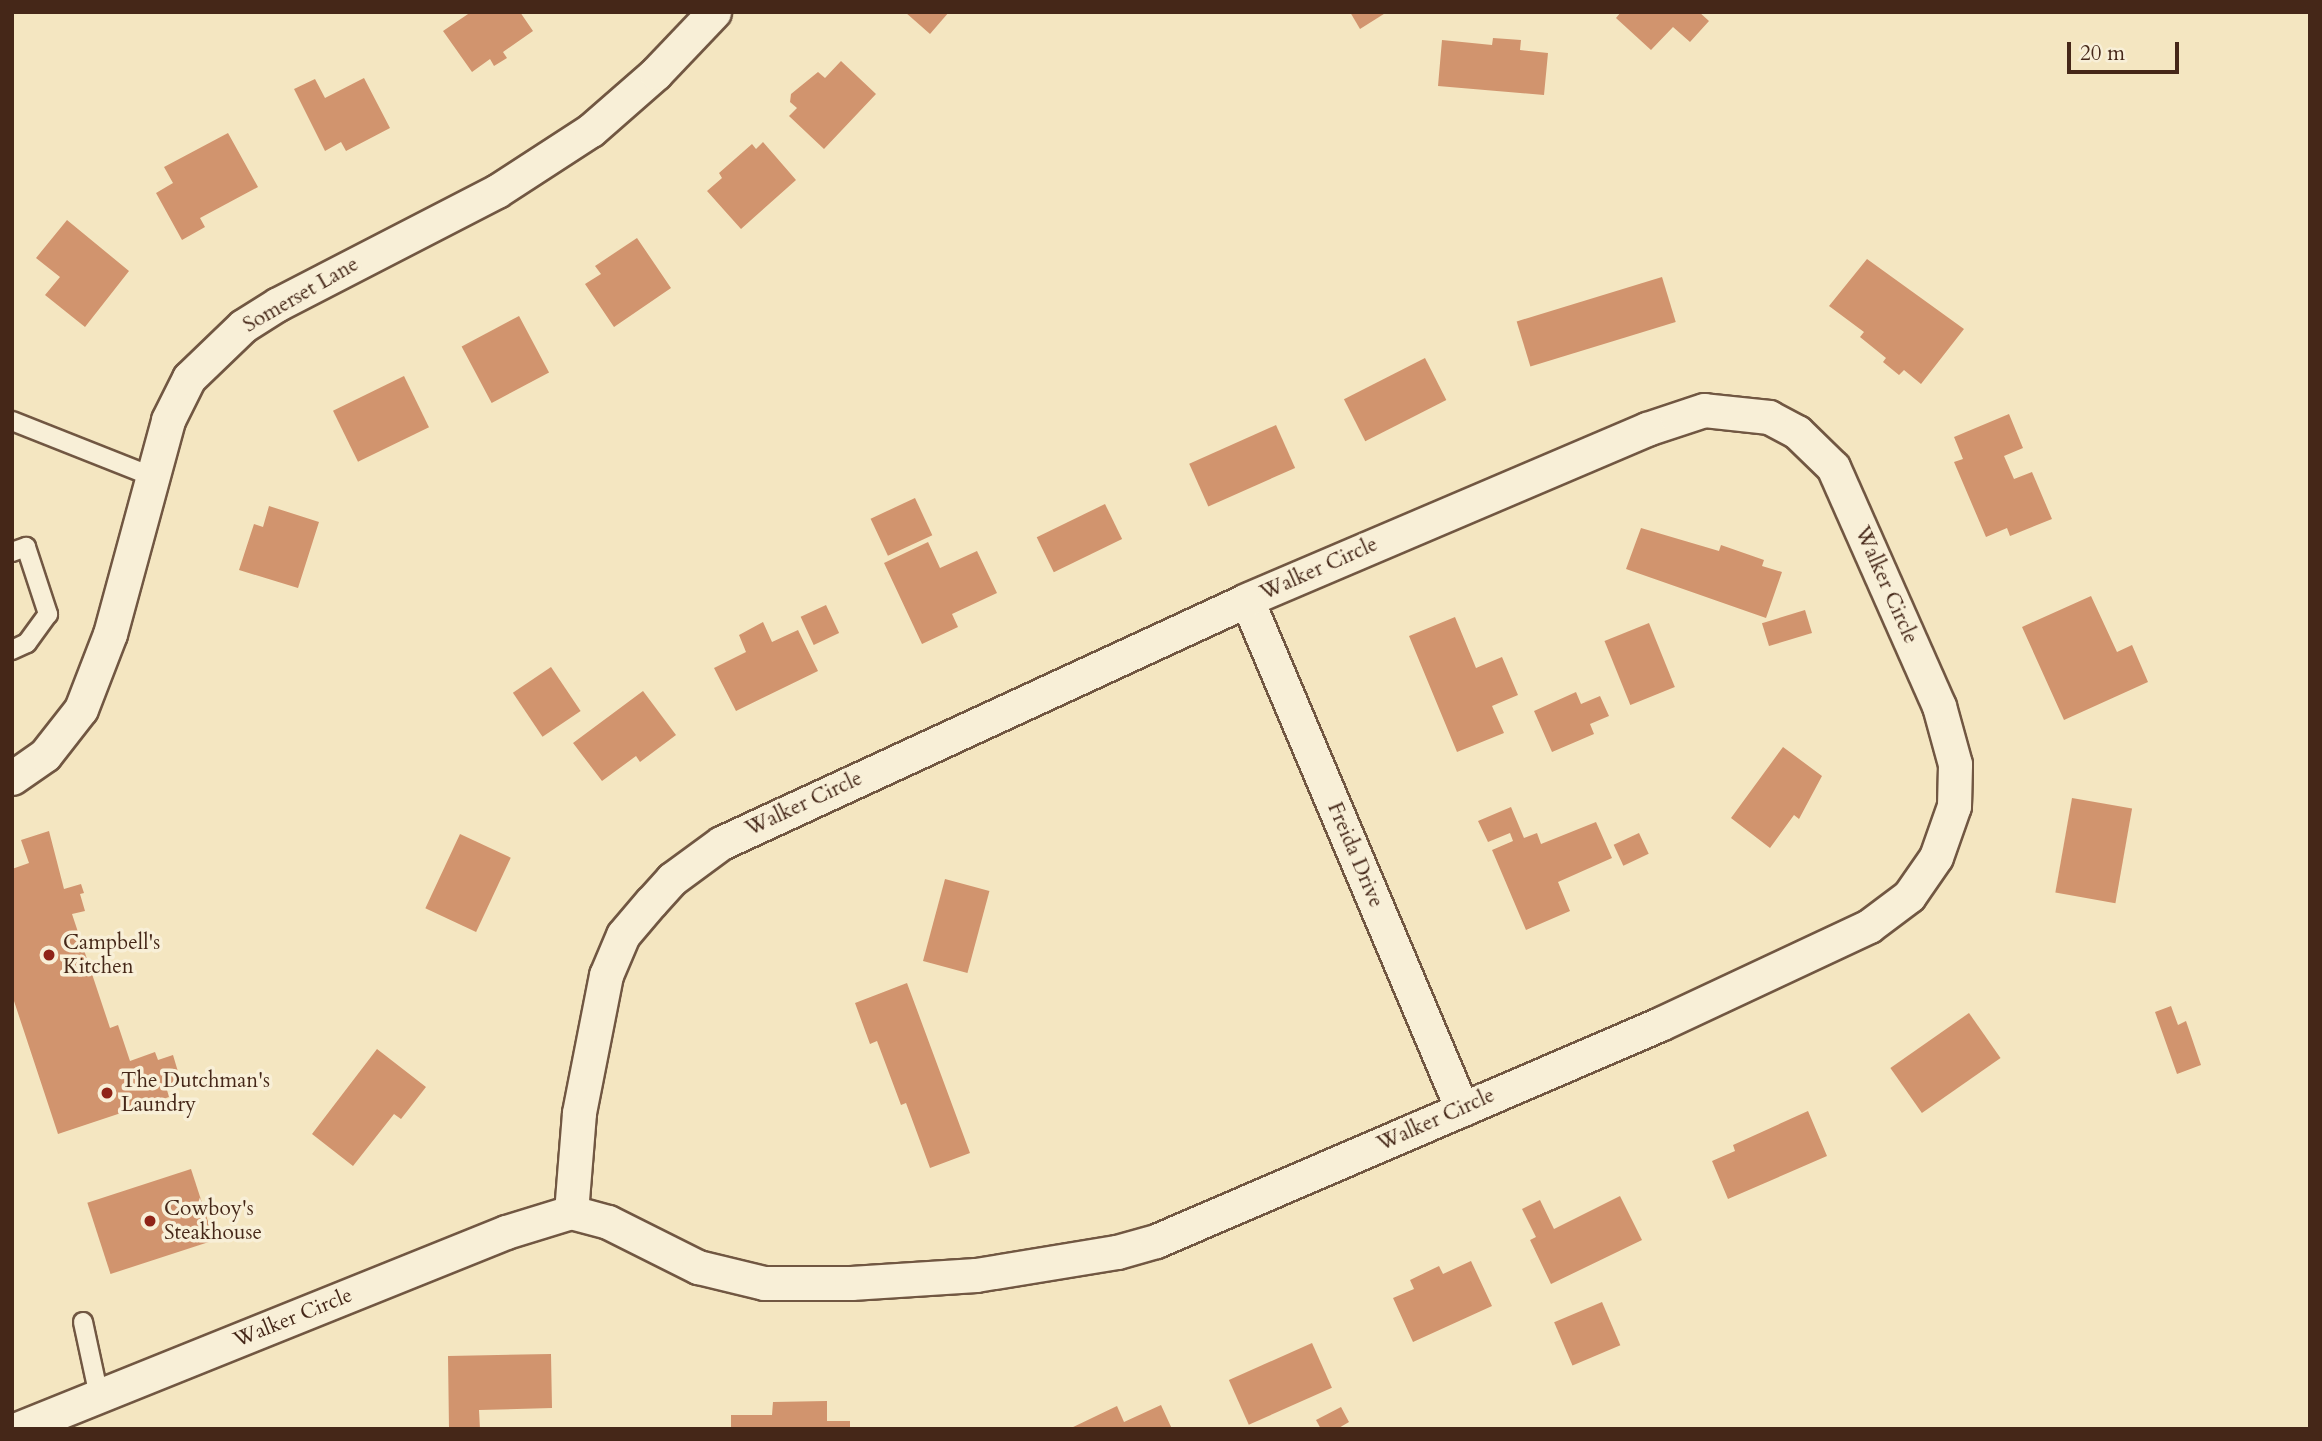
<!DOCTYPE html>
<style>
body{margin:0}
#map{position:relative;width:2322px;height:1441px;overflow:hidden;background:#f4e6c1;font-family:Cardo,serif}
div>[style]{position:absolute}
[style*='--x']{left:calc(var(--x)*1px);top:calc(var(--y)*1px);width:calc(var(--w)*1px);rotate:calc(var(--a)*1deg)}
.building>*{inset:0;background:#d1946e;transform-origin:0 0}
.roads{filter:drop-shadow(2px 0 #715742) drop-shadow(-2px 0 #715742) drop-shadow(0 2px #715742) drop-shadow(0 -2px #715742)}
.lane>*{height:18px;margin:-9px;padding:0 9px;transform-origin:9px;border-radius:9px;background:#f8efd7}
.street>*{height:33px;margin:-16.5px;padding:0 16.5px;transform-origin:16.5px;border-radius:16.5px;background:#f8efd7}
.dots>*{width:19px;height:19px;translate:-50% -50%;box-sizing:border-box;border:4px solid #f8efd7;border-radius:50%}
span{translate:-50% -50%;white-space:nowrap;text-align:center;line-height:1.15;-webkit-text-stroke:7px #f8efd7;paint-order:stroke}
.street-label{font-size:21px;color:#452718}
.poi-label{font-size:21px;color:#452718}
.left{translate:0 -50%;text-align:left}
.frame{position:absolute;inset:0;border:14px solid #452718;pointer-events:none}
.scale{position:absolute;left:2067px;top:42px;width:112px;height:32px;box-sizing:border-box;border:4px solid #452718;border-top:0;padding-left:9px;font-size:21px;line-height:24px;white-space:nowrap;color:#452718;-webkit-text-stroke:5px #f8efd7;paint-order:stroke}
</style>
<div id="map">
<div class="building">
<div style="clip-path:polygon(471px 12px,520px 12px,533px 31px,503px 52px,507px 58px,494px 66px,490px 59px,472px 72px,443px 31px)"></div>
<div style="clip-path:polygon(905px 12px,949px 12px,930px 34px)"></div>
<div style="clip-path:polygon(1350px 12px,1387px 12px,1360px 29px)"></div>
<div style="clip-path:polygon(1621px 12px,1699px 12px,1709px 21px,1690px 42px,1673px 27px,1651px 50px,1616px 18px)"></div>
<div style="clip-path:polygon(1493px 38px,1521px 40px,1520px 50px,1548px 53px,1544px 95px,1438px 86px,1442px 40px,1492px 45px)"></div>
<div style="clip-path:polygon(841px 61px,876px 94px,824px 149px,789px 116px,797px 108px,790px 102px,791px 94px,818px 72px,825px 78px)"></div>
<div style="clip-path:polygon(364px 78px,390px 128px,346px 151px,341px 142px,325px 151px,294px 89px,315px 79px,325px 98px)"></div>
<div style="clip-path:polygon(228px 133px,258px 187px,200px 218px,205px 227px,182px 240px,156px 193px,173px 183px,164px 167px)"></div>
<div style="clip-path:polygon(763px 142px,796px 180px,741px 229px,707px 191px,722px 178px,719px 173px,752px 144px,756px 149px)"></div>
<div style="clip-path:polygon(67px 220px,129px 271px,85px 327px,45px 295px,60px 277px,36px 258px)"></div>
<div style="clip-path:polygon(637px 238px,671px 288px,614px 327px,585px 284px,601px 274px,595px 266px)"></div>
<div style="clip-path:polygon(1867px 259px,1964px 329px,1921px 384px,1904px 370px,1899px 375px,1883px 362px,1886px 358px,1860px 337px,1864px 332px,1829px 306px)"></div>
<div style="left:1662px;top:277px;width:47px;height:152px;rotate:73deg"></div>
<div style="left:519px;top:316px;width:64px;height:65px;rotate:62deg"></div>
<div style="left:1425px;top:358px;width:47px;height:91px;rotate:63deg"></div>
<div style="left:404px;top:376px;width:57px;height:79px;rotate:64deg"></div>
<div style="clip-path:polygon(2009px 414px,2023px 448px,2004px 456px,2014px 479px,2032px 472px,2052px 519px,2010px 536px,2007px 528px,1986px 537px,1954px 462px,1963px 459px,1954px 437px)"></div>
<div style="left:1276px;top:425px;width:47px;height:95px;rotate:66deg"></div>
<div style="left:915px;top:498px;width:41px;height:49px;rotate:65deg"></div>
<div style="left:1105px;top:504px;width:39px;height:76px;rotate:64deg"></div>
<div style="clip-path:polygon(269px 506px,319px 522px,298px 588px,239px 570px,254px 524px,263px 527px)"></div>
<div style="clip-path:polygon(1641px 528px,1719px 551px,1721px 545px,1764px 560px,1762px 566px,1782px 572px,1766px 618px,1626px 569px)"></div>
<div style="clip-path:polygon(928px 542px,940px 568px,977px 551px,997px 593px,952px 614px,958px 627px,922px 644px,884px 563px)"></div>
<div style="clip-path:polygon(2091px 596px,2117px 652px,2132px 645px,2148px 682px,2064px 720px,2022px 627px)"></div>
<div style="left:826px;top:605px;width:31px;height:28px;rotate:65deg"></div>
<div style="left:1805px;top:610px;width:24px;height:45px;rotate:73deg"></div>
<div style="clip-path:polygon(1455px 617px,1476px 668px,1502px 657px,1518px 695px,1492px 706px,1504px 733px,1457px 752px,1409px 636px)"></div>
<div style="clip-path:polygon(763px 622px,772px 642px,798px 630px,818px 671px,736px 711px,714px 668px,746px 652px,739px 635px)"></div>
<div style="left:1649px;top:623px;width:69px;height:48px;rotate:68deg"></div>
<div style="left:551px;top:667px;width:53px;height:46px;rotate:56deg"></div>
<div style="clip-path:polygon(643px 691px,676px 735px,640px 762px,636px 756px,602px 781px,573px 743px)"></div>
<div style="clip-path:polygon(1576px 692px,1581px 704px,1600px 696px,1609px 716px,1590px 724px,1594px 734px,1552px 752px,1534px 711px)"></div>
<div style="clip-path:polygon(1783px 747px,1822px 776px,1799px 819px,1794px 815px,1770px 848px,1731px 818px)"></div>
<div style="left:2072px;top:798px;width:61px;height:96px;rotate:10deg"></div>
<div style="clip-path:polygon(1511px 807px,1524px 838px,1537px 833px,1541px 844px,1596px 822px,1612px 858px,1558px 882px,1570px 911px,1526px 930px,1492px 850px,1513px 841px,1510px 833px,1488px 842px,1478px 821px)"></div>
<div style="clip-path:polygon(49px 831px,64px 889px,81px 884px,84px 893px,80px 894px,85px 911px,72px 914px,110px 1028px,118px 1025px,130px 1061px,155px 1052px,158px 1060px,173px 1055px,182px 1085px,167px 1090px,169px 1097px,58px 1134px,12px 995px,12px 869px,29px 863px,21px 840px)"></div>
<div style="left:1639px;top:833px;width:23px;height:28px;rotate:65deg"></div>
<div style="left:460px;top:834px;width:56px;height:82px;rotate:25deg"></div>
<div style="left:945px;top:879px;width:46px;height:85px;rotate:15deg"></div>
<div style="clip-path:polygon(907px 983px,970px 1153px,930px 1168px,906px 1103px,901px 1105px,877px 1041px,870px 1044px,855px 1003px)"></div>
<div style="clip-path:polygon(2171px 1006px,2178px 1025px,2186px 1021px,2201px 1065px,2177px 1074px,2155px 1012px)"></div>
<div style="left:1969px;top:1013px;width:55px;height:96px;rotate:55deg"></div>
<div style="clip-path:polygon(377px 1049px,426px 1087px,401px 1119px,394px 1114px,353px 1166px,312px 1134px)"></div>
<div style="clip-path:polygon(1808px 1111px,1827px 1156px,1728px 1199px,1712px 1161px,1735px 1151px,1733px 1145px)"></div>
<div style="left:191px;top:1169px;width:75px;height:109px;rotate:72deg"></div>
<div style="clip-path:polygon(1620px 1196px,1642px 1240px,1551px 1284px,1530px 1240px,1536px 1237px,1522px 1209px,1540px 1200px,1554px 1229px)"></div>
<div style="clip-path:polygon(1471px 1261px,1492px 1306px,1413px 1342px,1393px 1298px,1414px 1289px,1410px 1280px,1439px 1266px,1443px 1274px)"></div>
<div style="left:1602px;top:1302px;width:47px;height:52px;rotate:67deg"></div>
<div style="left:1312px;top:1343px;width:49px;height:91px;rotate:66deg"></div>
<div style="clip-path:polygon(551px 1354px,552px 1408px,479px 1410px,480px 1429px,449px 1429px,448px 1356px)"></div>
<div style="clip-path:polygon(827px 1401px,827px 1421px,850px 1421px,850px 1429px,731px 1429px,731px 1415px,772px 1415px,773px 1402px)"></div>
<div style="clip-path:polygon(1161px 1405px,1172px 1429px,1069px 1429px,1117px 1406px,1124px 1422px)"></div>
<div style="clip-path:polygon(1341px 1407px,1349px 1422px,1337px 1429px,1321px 1429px,1316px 1420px)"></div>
</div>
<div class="roads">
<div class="lane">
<div style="--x:12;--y:421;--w:149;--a:21.6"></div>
<div style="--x:12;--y:552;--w:15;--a:-20"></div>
<div style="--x:26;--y:547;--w:71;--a:71.8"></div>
<div style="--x:48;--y:614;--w:36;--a:126"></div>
<div style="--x:27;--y:643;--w:17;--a:155"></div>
<div style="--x:83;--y:1322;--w:76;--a:77.8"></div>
</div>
<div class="street">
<div style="--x:1247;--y:600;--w:553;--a:67.1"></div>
<div style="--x:12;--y:778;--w:40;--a:-34.9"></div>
<div style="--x:45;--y:755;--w:58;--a:-52"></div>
<div style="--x:81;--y:709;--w:80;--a:-68.9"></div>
<div style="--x:110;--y:634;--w:222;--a:-74.8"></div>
<div style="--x:168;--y:420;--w:47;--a:-63.4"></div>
<div style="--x:189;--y:378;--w:75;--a:-43.9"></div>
<div style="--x:243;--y:326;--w:41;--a:-32.2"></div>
<div style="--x:278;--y:304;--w:246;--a:-27.3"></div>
<div style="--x:497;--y:191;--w:112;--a:-33"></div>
<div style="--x:591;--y:130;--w:86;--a:-41.2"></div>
<div style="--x:656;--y:73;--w:84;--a:-46.4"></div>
<div style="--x:17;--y:1429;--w:527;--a:-21.94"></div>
<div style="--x:506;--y:1232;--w:68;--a:-17.1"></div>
<div style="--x:571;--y:1212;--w:38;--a:15"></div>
<div style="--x:608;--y:1222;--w:101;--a:26.6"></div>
<div style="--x:698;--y:1267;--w:68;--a:13.6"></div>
<div style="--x:764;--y:1283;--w:87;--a:0"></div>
<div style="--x:851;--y:1283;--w:125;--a:-3.7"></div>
<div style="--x:976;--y:1275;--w:143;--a:-9.3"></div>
<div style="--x:1117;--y:1252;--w:41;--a:-15.8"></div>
<div style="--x:1156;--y:1241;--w:549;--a:-23.29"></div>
<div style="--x:1660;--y:1024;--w:231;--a:-25.1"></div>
<div style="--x:1869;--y:926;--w:50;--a:-36.9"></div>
<div style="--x:1909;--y:896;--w:47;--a:-55.3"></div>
<div style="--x:1936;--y:857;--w:54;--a:-70.6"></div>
<div style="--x:1954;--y:806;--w:42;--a:-88.6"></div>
<div style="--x:1955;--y:764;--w:60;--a:-105.4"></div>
<div style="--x:1939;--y:706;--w:261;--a:-113.9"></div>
<div style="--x:1833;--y:467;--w:50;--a:-135.8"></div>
<div style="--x:1797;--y:432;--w:32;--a:-152"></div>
<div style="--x:1769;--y:417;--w:65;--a:-173.9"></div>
<div style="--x:1704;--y:410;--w:60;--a:161.6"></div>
<div style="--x:1647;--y:429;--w:435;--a:156.9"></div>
<div style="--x:1247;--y:600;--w:579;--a:155.2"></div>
<div style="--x:721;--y:843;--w:61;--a:143.7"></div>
<div style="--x:672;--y:879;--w:31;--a:132"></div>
<div style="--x:651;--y:902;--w:43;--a:130.3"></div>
<div style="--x:623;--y:935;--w:43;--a:113"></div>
<div style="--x:606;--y:975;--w:141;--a:101.1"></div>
<div style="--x:579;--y:1113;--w:99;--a:94.6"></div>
</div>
</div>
<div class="dots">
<div style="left:49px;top:955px;background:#8f2418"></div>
<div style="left:107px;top:1093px;background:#8f2418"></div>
<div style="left:150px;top:1221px;background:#8f2418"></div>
</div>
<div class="street-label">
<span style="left:301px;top:295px;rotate:-30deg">Somerset Lane</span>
<span style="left:1319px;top:569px;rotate:-24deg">Walker Circle</span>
<span style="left:1886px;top:585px;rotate:66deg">Walker Circle</span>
<span style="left:804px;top:804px;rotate:-25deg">Walker Circle</span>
<span style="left:1355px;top:855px;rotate:67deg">Freida Drive</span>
<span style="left:1436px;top:1120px;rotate:-24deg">Walker Circle</span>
<span style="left:293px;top:1318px;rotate:-22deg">Walker Circle</span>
</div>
<div class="poi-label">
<span class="left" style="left:63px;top:955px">Campbell's<br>Kitchen</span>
<span class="left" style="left:121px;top:1093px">The Dutchman's<br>Laundry</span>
<span class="left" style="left:164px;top:1221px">Cowboy's<br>Steakhouse</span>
</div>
<div class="frame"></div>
<div class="scale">20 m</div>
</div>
